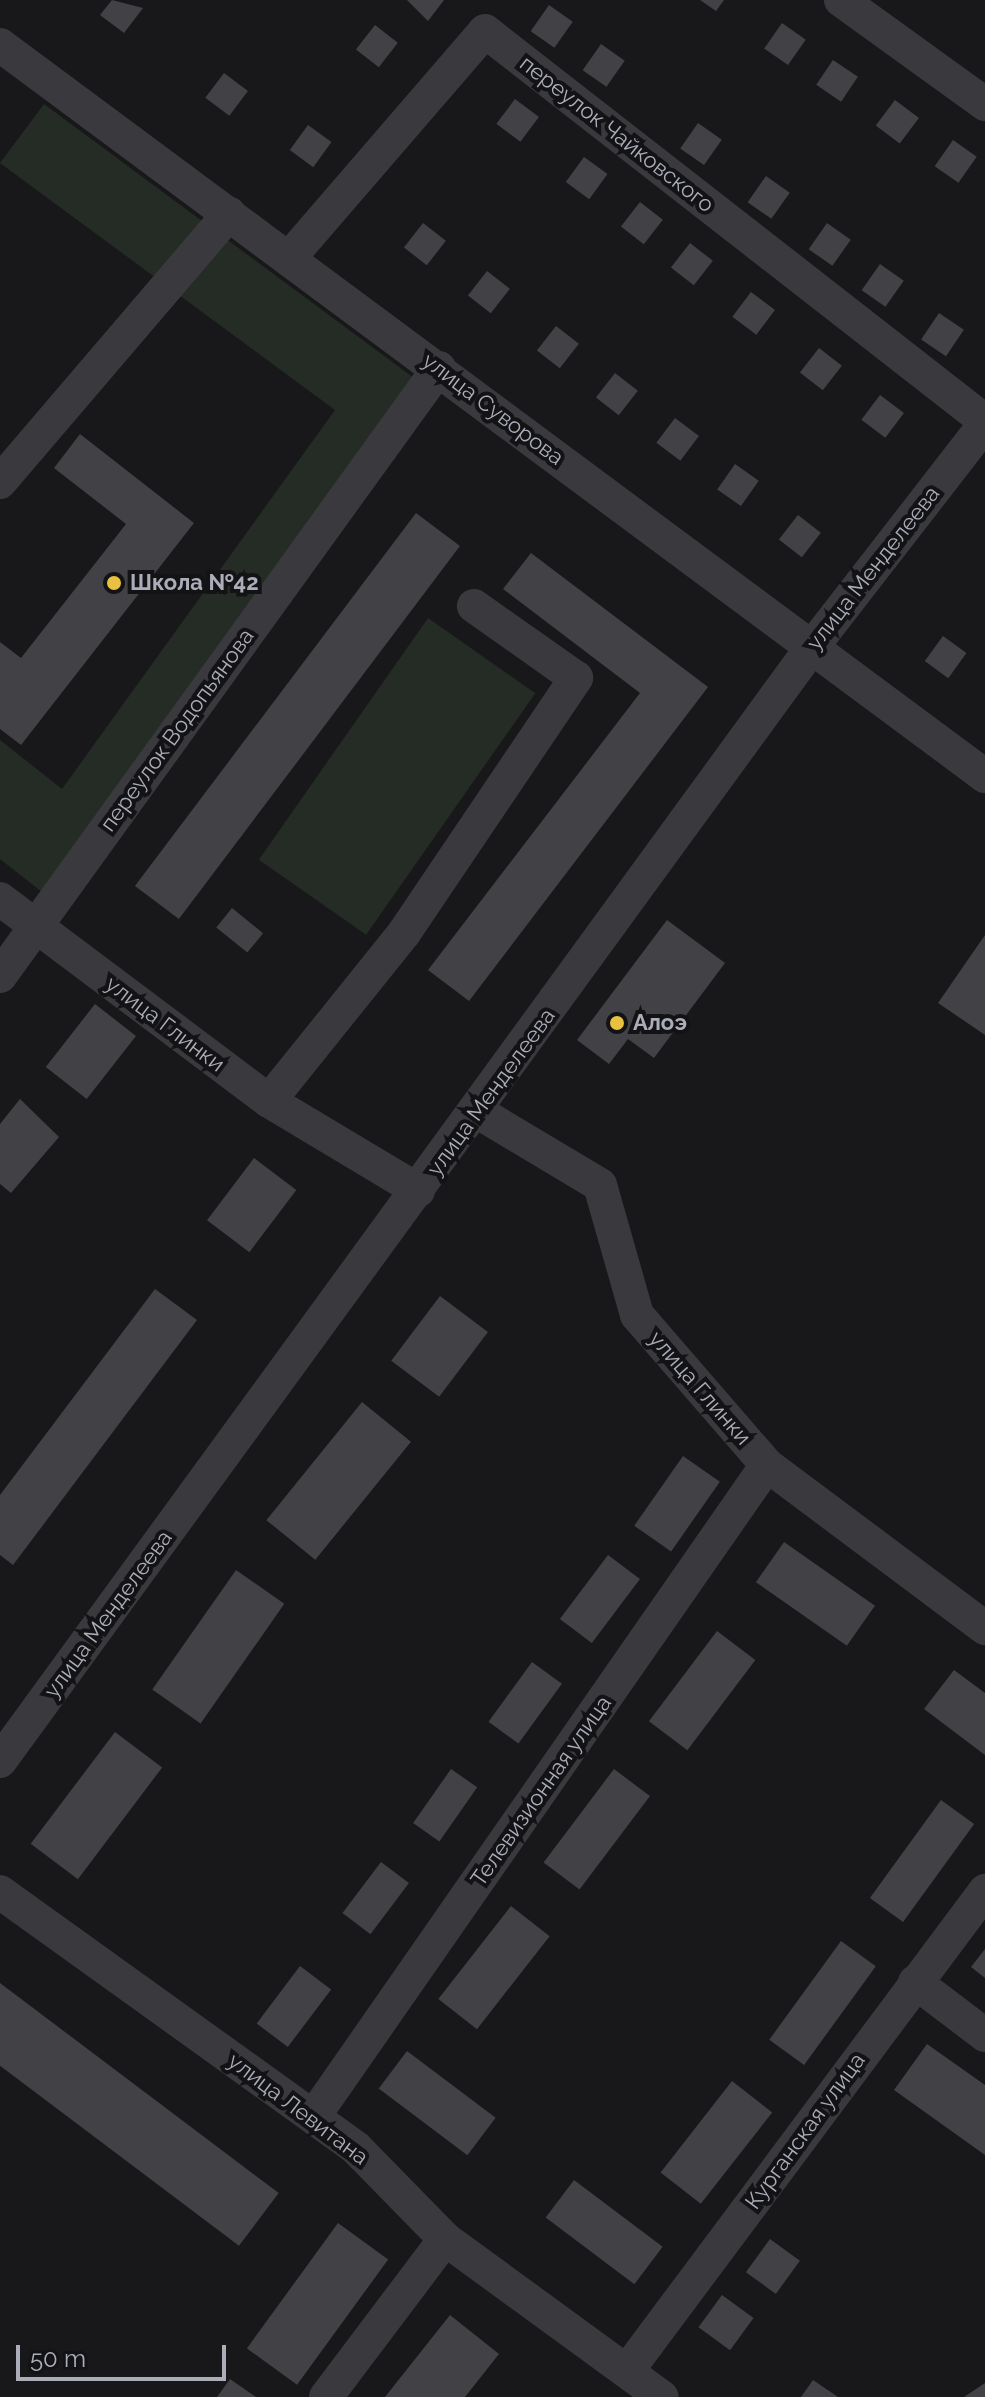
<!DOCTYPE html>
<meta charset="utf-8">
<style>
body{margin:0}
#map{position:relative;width:985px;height:2397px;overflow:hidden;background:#18181a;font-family:Raleway,sans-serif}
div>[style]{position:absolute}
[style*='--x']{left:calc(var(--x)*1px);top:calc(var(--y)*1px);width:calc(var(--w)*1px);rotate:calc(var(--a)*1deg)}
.green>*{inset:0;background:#242c25;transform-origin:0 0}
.building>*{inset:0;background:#424246;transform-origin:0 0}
.minor>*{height:34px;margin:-17px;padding:0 17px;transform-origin:17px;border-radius:17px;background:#39393e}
.dots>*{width:22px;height:22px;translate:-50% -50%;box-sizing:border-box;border:4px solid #131315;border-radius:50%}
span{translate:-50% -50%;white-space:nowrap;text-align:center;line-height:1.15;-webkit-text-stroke:8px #131315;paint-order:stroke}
.street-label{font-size:22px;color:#abadb9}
.poi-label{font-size:22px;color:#abadb9;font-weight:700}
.left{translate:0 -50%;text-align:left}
.scale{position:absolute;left:16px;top:2345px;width:210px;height:36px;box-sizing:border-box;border:4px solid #abadb9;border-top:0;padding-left:10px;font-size:24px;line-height:28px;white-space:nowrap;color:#abadb9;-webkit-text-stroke:6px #131315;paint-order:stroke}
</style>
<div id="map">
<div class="green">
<div style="clip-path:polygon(44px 104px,418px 381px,42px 892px,0 859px,0 740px,62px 789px,335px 410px,0 163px)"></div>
<div style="left:428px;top:618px;width:131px;height:295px;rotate:35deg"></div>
</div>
<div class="building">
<div style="clip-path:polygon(112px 0,143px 8px,124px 33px,100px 15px)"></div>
<div style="clip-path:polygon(407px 0,444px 0,428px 21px)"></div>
<div style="clip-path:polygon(700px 0,724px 0,716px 11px)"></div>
<div style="left:549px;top:5px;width:29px;height:32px;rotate:35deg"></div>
<div style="left:782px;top:23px;width:29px;height:31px;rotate:35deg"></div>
<div style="left:375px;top:25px;width:29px;height:31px;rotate:38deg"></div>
<div style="left:601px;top:44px;width:29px;height:32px;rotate:35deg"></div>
<div style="left:833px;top:60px;width:30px;height:30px;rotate:34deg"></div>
<div style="left:224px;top:73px;width:30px;height:31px;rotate:37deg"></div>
<div style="left:515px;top:99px;width:30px;height:31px;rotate:37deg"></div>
<div style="left:895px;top:100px;width:30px;height:32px;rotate:37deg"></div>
<div style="left:698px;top:123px;width:29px;height:31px;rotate:35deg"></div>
<div style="left:308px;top:125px;width:29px;height:31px;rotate:36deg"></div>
<div style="left:953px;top:140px;width:29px;height:32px;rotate:35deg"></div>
<div style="left:584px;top:157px;width:29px;height:31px;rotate:36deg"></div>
<div style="left:766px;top:176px;width:29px;height:32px;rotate:35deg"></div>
<div style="left:640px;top:202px;width:29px;height:31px;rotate:38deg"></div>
<div style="left:423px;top:223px;width:29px;height:31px;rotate:38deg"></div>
<div style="left:827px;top:223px;width:29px;height:32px;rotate:35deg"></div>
<div style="left:690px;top:243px;width:29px;height:31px;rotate:38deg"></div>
<div style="left:880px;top:264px;width:29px;height:32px;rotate:35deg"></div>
<div style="left:487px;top:271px;width:29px;height:31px;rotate:38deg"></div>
<div style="left:751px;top:292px;width:30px;height:31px;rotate:37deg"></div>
<div style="left:939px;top:313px;width:30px;height:32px;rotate:34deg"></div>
<div style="left:556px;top:326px;width:29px;height:31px;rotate:38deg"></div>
<div style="left:819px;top:348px;width:29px;height:31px;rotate:38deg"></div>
<div style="left:615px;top:373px;width:29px;height:31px;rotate:38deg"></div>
<div style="left:880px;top:395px;width:30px;height:31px;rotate:37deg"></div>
<div style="left:675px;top:418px;width:30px;height:31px;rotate:37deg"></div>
<div style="clip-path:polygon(80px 434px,194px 523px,21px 745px,0 729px,0 642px,21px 658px,126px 524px,54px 468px)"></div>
<div style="left:735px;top:464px;width:29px;height:31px;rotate:35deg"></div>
<div style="left:416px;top:513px;width:55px;height:467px;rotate:37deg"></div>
<div style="left:798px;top:515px;width:29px;height:31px;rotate:38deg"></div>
<div style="clip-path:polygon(531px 553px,708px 687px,469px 1001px,428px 970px,640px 693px,503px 589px)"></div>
<div style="left:943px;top:636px;width:29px;height:31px;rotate:36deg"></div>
<div style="left:232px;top:908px;width:40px;height:25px;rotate:39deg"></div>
<div style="clip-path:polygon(667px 920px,725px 963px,654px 1058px,628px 1039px,609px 1064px,577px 1040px)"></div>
<div style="clip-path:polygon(985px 935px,985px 1035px,938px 1003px)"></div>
<div style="left:95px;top:1004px;width:52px;height:80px;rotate:38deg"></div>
<div style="clip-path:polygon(20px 1099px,59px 1137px,11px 1193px,0 1184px,0 1124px)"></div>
<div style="left:254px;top:1158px;width:53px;height:78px;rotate:37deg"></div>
<div style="clip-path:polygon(155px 1289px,197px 1320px,13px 1565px,0 1555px,0 1495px)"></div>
<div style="left:440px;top:1296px;width:60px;height:81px;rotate:37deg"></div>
<div style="left:362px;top:1402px;width:63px;height:152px;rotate:39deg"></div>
<div style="left:683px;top:1456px;width:45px;height:85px;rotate:35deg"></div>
<div style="left:784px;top:1542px;width:111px;height:49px;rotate:35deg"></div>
<div style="left:608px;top:1555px;width:40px;height:80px;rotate:37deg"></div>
<div style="left:236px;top:1570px;width:59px;height:146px;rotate:35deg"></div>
<div style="left:717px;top:1631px;width:48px;height:113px;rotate:37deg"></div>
<div style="left:532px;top:1662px;width:37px;height:74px;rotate:36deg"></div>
<div style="clip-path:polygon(954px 1670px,985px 1693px,985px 1755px,924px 1709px)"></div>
<div style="left:115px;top:1732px;width:59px;height:140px;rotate:37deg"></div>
<div style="left:451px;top:1769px;width:32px;height:66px;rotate:35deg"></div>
<div style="left:614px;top:1769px;width:45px;height:117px;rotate:37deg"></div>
<div style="left:941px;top:1800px;width:41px;height:121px;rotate:36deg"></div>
<div style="left:381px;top:1862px;width:35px;height:64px;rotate:37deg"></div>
<div style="left:511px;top:1906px;width:49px;height:118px;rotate:38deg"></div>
<div style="left:841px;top:1941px;width:43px;height:122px;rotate:36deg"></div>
<div style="clip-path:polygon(985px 1949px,985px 1978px,971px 1967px)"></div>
<div style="left:300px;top:1966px;width:39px;height:72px;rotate:37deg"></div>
<div style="left:0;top:1983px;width:349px;height:66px;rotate:37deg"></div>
<div style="clip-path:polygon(927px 2044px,985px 2085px,985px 2155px,894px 2090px)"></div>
<div style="left:407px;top:2051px;width:111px;height:47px;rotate:37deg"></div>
<div style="left:732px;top:2081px;width:51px;height:116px;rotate:38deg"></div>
<div style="left:574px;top:2180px;width:111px;height:47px;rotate:37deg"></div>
<div style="left:338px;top:2223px;width:62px;height:155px;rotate:36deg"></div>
<div style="left:770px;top:2239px;width:37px;height:41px;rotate:36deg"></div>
<div style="left:722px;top:2295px;width:39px;height:40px;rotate:36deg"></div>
<div style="clip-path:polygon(450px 2315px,499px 2354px,465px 2397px,385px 2397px)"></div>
<div style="clip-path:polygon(230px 2379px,256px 2397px,217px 2397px)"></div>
<div style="clip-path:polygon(813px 2380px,838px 2397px,801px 2397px)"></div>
<div style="clip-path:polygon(985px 2383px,985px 2397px,964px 2397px)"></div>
</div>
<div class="minor">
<div style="--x:841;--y:0;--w:178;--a:35.8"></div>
<div style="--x:0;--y:45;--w:1227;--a:36.58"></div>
<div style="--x:290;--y:257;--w:298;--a:-49.2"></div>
<div style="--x:485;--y:31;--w:634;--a:37.95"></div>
<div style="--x:0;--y:482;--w:353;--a:-49.5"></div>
<div style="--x:0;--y:899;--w:336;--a:36.9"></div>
<div style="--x:269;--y:1101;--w:174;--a:30.9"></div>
<div style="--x:0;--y:976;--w:750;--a:-54.17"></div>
<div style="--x:269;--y:1101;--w:216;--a:-51.2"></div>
<div style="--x:404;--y:933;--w:308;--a:-56"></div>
<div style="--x:576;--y:678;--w:125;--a:-144.8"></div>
<div style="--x:478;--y:1112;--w:142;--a:30.9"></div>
<div style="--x:600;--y:1185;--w:135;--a:74.1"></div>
<div style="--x:637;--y:1315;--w:198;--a:49.1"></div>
<div style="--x:767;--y:1465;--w:272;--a:36.8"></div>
<div style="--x:0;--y:1761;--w:1374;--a:-53.91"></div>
<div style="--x:809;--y:651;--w:287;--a:-52.2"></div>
<div style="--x:0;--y:1892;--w:438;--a:35.7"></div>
<div style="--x:356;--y:2148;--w:127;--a:45.6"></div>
<div style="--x:445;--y:2239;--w:268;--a:36.1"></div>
<div style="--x:915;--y:1982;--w:88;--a:37.1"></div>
<div style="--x:314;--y:2116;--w:793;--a:-55.17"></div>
<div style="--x:627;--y:2371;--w:599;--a:-53.28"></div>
<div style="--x:326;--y:2397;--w:198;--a:-53"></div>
</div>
<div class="dots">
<div style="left:114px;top:583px;background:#e8c141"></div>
<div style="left:617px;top:1023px;background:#e8c141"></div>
</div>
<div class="street-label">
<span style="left:617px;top:134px;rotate:38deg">переулок Чайковского</span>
<span style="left:493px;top:409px;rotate:37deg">улица Суворова</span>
<span style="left:873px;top:568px;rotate:-52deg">улица Менделеева</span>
<span style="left:177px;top:730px;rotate:-54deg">переулок Водопьянова</span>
<span style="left:165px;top:1024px;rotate:37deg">улица Глинки</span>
<span style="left:491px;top:1092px;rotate:-54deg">улица Менделеева</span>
<span style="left:700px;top:1388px;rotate:49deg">улица Глинки</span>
<span style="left:108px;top:1614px;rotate:-54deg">улица Менделеева</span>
<span style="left:541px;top:1791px;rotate:-55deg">Телевизионная улица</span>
<span style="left:298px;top:2109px;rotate:37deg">улица Левитана</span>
<span style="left:805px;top:2131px;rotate:-54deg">Курганская улица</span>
</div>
<div class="poi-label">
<span class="left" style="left:130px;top:583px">Школа №42</span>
<span class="left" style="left:633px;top:1023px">Алоэ</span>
</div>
<div class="scale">50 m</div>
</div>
